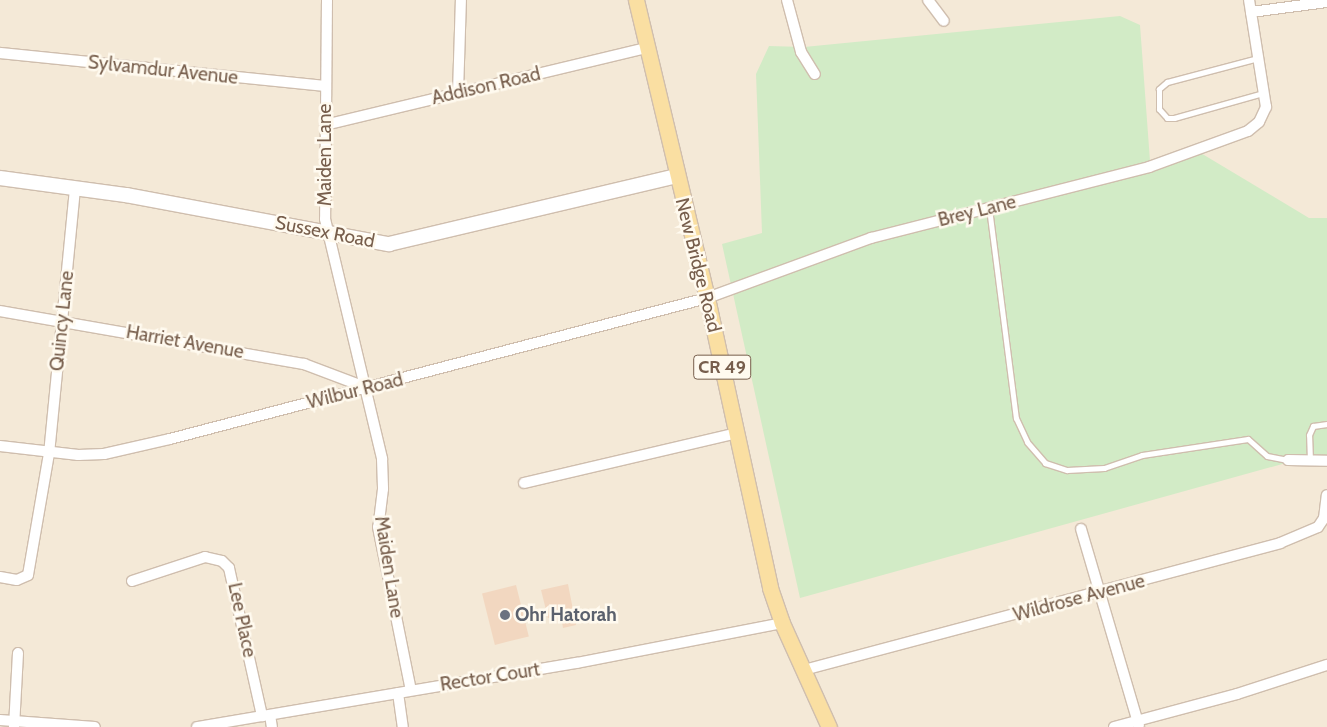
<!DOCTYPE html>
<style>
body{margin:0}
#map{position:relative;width:1327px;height:727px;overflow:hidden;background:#fcf6e8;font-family:Cabin,sans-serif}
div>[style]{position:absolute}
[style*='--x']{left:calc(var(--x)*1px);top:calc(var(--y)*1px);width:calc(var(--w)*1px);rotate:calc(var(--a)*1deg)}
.residential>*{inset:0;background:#f4e9d7;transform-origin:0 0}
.green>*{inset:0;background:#d2ebc6}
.building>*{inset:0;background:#f2d7c0;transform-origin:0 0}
.roads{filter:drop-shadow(1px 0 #cfbeae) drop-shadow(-1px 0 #cfbeae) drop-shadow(0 1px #cfbeae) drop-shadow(0 -1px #cfbeae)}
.lane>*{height:5px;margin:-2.5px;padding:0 2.5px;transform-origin:2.5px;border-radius:2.5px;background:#fff}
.street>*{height:10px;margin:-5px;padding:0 5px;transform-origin:5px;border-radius:5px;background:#fff}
.secondary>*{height:14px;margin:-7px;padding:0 7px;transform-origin:7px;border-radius:7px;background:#fff}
.primary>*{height:15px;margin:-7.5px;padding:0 7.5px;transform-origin:7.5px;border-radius:7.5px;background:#fadfa2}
.dots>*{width:14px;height:14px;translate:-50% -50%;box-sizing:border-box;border:2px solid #fffaef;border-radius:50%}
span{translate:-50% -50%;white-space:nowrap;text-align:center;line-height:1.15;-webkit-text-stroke:5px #fffaef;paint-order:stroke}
.shield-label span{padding:1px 4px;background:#fffaef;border:1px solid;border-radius:4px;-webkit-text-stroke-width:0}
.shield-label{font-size:18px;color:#775e4c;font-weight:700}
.street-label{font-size:19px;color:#775e4c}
.worship-label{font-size:19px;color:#5b616d;font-weight:700}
.left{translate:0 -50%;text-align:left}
</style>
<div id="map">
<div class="residential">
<div style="left:0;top:0;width:1327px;height:727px"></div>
</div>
<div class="green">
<div style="clip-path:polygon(1120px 16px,1140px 25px,1150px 161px,1194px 149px,1309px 218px,1327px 218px,1327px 455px,1293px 461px,800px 598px,722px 244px,762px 233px,756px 74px,769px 46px,804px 47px)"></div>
</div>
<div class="building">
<div style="clip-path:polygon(568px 584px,576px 625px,563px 628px,561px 616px,548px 618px,541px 590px)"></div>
<div style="left:516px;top:585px;width:53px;height:35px;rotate:76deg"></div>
</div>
<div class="roads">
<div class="lane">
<div style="--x:1258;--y:58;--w:94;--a:165.2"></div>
<div style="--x:1167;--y:82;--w:11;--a:139"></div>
<div style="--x:1159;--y:89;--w:20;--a:90"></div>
<div style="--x:1159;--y:109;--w:12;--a:48"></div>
<div style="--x:1167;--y:118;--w:7;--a:0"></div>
<div style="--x:1174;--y:118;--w:92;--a:-15.7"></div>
<div style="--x:989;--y:208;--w:212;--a:82.7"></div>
<div style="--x:1016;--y:418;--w:26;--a:65"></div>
<div style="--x:1027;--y:442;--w:28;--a:49"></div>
<div style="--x:1045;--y:463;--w:23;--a:18"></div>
<div style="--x:1067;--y:470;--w:37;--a:-3"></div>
<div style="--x:1104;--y:468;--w:40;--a:-18.9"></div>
<div style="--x:1142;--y:455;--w:107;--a:-8.6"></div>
<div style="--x:1248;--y:439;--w:25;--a:42"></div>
<div style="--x:1267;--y:456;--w:21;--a:11"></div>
<div style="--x:1310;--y:461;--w:26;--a:-92"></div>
<div style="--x:1309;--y:435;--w:10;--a:-66"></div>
<div style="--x:1313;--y:426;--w:14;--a:-8"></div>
</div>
<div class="street">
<div style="--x:327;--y:0;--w:219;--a:90.5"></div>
<div style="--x:325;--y:219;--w:247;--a:76.6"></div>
<div style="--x:382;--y:459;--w:30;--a:88"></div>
<div style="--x:383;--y:489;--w:38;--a:97"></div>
<div style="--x:378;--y:527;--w:166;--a:78.6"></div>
<div style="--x:787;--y:0;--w:54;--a:74.9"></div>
<div style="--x:801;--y:52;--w:26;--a:58"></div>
<div style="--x:928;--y:0;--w:26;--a:53"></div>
<div style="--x:1251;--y:12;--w:77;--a:-7.5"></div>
<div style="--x:0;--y:53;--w:327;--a:5.8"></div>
<div style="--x:458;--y:93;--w:93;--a:-88.2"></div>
<div style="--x:325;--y:125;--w:330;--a:-13.5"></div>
<div style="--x:0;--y:311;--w:309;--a:9.9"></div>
<div style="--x:304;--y:364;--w:65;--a:20.7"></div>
<div style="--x:0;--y:446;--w:79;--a:6.6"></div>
<div style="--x:78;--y:455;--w:26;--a:-2"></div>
<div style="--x:104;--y:454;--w:68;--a:-12.8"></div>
<div style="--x:170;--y:439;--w:555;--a:-14.71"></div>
<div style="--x:707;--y:298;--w:175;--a:-20.1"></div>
<div style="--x:871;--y:238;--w:287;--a:-14.3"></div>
<div style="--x:1149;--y:167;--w:105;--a:-20"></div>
<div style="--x:1248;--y:131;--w:14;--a:-39"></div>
<div style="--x:1259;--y:122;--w:17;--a:-65"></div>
<div style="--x:1266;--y:107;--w:108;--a:-99"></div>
<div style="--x:1288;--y:460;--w:39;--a:1"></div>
<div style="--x:524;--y:483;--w:219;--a:-13.2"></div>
<div style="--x:1081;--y:529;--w:205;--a:73.6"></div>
<div style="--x:0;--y:577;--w:17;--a:10"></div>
<div style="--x:17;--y:580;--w:12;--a:-24"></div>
<div style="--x:28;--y:575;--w:123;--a:-80.2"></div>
<div style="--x:49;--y:454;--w:268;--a:-84.4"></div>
<div style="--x:132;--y:581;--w:77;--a:-18.2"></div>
<div style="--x:205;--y:557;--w:17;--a:13"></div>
<div style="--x:222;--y:561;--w:10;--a:45"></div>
<div style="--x:229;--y:568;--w:152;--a:77.4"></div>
<div style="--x:804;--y:670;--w:493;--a:-14.9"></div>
<div style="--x:1280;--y:543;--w:41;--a:-22.8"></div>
<div style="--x:1318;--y:527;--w:11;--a:-56"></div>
<div style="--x:1324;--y:518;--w:23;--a:-83"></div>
<div style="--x:398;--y:693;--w:34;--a:82"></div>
<div style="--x:270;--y:715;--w:12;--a:81"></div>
<div style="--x:0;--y:720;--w:95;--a:4.2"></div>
<div style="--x:14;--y:727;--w:74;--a:-86.9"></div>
<div style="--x:197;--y:727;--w:385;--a:-9.6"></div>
<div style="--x:577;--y:663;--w:209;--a:-11"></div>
<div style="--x:1114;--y:727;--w:127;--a:-15"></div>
<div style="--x:1237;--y:694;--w:95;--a:-17.9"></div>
</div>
<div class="secondary">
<div style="--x:0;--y:178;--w:127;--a:7.7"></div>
<div style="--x:126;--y:195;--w:268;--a:10.6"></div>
<div style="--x:389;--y:244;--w:295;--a:-13.3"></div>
</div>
<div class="primary">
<div style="--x:636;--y:0;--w:306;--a:76.6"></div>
<div style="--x:707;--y:298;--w:297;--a:77.7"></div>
<div style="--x:770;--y:588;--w:37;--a:71"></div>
<div style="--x:782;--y:623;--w:114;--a:65.7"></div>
</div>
</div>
<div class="dots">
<div style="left:505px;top:615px;background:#6b7280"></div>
</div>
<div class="shield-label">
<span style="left:722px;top:367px">CR 49</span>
</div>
<div class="street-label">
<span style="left:163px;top:70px;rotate:6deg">Sylvamdur Avenue</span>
<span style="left:486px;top:86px;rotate:-13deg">Addison Road</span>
<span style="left:325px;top:155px;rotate:-90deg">Maiden Lane</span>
<span style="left:977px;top:211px;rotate:-14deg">Brey Lane</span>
<span style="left:325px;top:232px;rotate:11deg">Sussex Road</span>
<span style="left:698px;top:265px;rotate:76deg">New Bridge Road</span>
<span style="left:62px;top:321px;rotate:-84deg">Quincy Lane</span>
<span style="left:185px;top:342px;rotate:10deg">Harriet Avenue</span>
<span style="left:355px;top:391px;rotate:-14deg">Wilbur Road</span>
<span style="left:389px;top:567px;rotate:81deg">Maiden Lane</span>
<span style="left:1079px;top:598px;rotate:-15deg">Wildrose Avenue</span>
<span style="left:242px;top:620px;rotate:78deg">Lee Place</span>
<span style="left:490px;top:677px;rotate:-9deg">Rector Court</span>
</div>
<div class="worship-label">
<span class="left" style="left:515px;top:615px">Ohr Hatorah</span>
</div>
</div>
